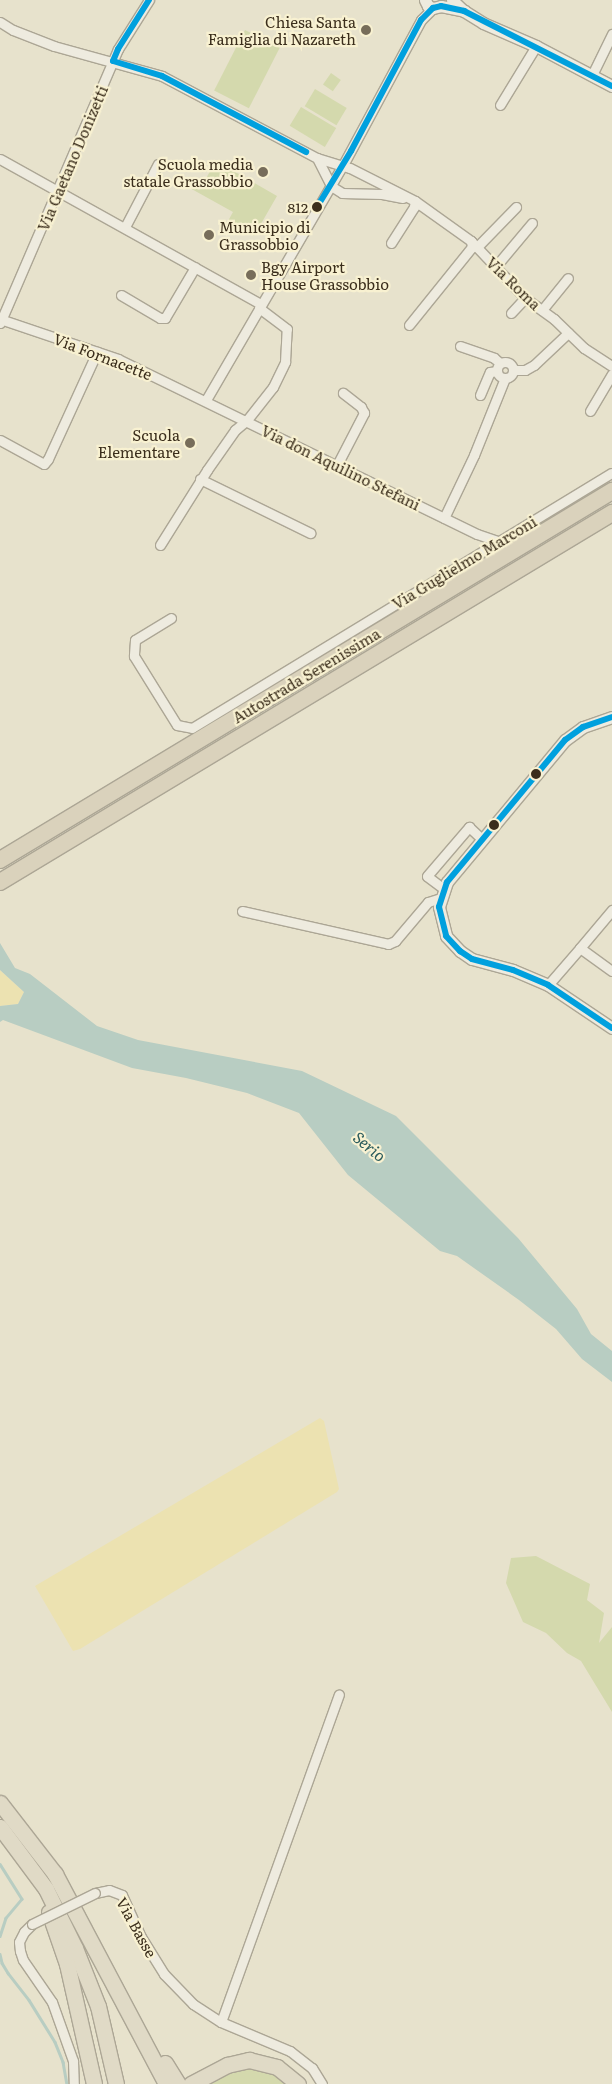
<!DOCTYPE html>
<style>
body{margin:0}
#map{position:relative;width:612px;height:2084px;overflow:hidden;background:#e7e2cc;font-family:Literata,serif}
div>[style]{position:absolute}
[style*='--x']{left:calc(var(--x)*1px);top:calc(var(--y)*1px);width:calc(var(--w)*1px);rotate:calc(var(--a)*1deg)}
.green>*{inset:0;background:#d4d9ad;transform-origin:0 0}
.sand>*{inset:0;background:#ece2b1}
.water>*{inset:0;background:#b8cdc2}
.stream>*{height:2.5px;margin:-1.25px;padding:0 1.25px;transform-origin:1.25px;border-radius:1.25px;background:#b8cdc2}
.roads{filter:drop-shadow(1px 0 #aca695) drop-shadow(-1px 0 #aca695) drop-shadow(0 1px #aca695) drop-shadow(0 -1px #aca695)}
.minor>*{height:9px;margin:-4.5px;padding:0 4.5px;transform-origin:4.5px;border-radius:4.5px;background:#eeebdf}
.minor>.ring{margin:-4.5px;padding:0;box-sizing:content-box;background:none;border:9px solid #eeebdf;border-radius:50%}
.tertiary>*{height:11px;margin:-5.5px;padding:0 5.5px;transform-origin:5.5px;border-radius:5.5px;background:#eeebdf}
.trunk>*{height:15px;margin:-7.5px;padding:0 7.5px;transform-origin:7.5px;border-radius:7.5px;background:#e0dac6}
.motorway>*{height:16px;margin:-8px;padding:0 8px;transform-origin:8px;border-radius:8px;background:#dad2bc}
.bridges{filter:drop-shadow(1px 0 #aca695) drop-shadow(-1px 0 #aca695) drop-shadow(0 1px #aca695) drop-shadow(0 -1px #aca695)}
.minor-bridge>*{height:9px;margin:-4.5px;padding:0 4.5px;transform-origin:4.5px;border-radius:4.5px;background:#eeebdf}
.bus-1>*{height:6px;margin:-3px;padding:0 3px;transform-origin:3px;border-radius:3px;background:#00a0de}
.dots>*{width:14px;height:14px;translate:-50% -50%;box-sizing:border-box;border:2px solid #f8f1d1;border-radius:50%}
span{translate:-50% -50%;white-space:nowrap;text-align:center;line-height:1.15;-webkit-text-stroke:4.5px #f8f1d1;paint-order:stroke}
.bus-label{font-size:14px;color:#3b2e1c}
.right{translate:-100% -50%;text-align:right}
.poi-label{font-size:15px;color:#3b2e1c}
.left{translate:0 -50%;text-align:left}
.street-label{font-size:15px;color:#3b2e1c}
.water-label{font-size:16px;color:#2a5b5c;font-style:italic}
</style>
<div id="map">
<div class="green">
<div style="left:245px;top:30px;width:39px;height:68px;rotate:27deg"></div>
<div style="left:331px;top:73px;width:12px;height:14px;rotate:35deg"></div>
<div style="left:315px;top:89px;width:37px;height:20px;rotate:31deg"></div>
<div style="left:301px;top:107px;width:41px;height:22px;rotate:31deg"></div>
<div style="clip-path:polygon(216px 161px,277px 196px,254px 236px,228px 221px,233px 212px,188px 187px,191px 182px,201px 187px)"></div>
<div style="clip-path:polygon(536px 1556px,590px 1584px,587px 1600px,604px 1613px,599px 1643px,612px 1627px,612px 1712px,581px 1661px,567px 1653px,546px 1633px,523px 1622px,506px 1583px,511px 1558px)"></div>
<div style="clip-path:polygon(249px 2068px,269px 2072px,287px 2084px,205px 2084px,233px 2070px)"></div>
</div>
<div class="sand">
<div style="clip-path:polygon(0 970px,24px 992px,18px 1004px,0 1006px)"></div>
<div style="clip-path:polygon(320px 1418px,324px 1421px,339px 1489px,337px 1492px,80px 1649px,73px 1651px,35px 1586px)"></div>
</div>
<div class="water">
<div style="clip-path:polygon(0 943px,15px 968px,30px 974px,97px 1026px,138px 1040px,302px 1071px,396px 1116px,518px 1238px,577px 1309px,591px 1334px,612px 1351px,612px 1382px,582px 1359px,556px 1329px,519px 1300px,457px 1256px,440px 1251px,348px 1175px,299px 1113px,247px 1093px,186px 1078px,132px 1068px,3px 1020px,0 1022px,0 1006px,18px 1004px,24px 992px,0 970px)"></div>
</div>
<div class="stream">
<div style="--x:0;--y:1864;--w:41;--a:57.8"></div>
<div style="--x:22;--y:1899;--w:25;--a:130"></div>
<div style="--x:6;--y:1918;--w:19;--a:108"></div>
<div style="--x:0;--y:1954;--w:9;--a:77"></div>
<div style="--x:2;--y:1963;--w:12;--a:59"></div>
<div style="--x:8;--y:1973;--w:34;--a:52"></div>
<div style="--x:29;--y:2000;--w:49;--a:58.2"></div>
<div style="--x:55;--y:2042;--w:22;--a:68"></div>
<div style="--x:63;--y:2062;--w:22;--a:80"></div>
</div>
<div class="roads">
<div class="minor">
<div style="--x:0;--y:22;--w:15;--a:32"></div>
<div style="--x:13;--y:30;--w:44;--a:21.3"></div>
<div style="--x:54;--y:46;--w:112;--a:15.5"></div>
<div style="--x:162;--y:76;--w:175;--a:27.9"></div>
<div style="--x:317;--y:158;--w:34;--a:17"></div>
<div style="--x:350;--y:168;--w:73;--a:26.9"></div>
<div style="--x:415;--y:201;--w:69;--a:35.5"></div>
<div style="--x:471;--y:241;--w:79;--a:46.5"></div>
<div style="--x:525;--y:298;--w:36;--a:36"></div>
<div style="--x:554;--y:319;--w:42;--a:44"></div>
<div style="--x:584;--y:348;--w:33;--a:33"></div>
<div style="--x:592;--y:75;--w:46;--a:-64"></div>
<div style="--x:500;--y:105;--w:69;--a:-58.6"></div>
<div style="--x:317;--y:158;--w:31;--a:63"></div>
<div style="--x:0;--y:159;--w:299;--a:29.1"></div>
<div style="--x:331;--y:186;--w:13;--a:32"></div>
<div style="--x:342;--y:193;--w:40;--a:1.4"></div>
<div style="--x:382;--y:194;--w:21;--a:11"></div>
<div style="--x:125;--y:227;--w:71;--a:-62.4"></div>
<div style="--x:391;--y:243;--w:43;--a:-57.4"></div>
<div style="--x:414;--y:207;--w:6;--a:-81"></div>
<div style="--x:477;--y:247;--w:56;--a:-45.7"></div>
<div style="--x:496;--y:266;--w:56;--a:-50.1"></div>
<div style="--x:121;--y:295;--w:45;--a:30.5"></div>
<div style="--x:160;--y:318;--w:5;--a:0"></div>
<div style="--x:165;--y:318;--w:59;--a:-59.5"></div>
<div style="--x:542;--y:310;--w:41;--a:-50.9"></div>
<div style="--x:511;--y:313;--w:21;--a:-47"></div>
<div style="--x:0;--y:319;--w:125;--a:18.7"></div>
<div style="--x:118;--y:359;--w:399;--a:26"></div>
<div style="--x:477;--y:534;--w:21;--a:19"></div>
<div style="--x:0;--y:323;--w:298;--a:-66.7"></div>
<div style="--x:118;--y:49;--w:58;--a:-57.7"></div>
<div style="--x:409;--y:325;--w:100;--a:-51.1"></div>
<div style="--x:472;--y:247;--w:6;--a:-99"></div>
<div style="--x:460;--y:346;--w:36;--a:19"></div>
<div style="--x:494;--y:358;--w:8;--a:40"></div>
<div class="ring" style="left:497px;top:362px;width:7px;height:7px"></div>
<div style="--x:514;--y:370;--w:11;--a:0"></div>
<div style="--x:525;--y:370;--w:10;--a:-29"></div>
<div style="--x:534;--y:365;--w:47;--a:-43.3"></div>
<div style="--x:480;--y:395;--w:25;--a:-67"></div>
<div style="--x:490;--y:372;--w:7;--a:-8"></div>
<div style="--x:206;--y:400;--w:272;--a:-59.8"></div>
<div style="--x:343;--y:165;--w:165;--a:-61.7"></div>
<div style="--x:421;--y:20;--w:17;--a:-45"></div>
<div style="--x:590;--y:411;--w:43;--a:-59.3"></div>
<div style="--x:0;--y:440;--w:50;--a:28.6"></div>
<div style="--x:44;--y:464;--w:6;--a:-51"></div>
<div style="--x:48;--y:459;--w:118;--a:-65.4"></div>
<div style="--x:337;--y:465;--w:59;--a:-62.6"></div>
<div style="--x:364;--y:413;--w:7;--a:-117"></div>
<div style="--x:361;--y:407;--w:23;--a:-142"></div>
<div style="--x:200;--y:479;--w:123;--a:26.1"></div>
<div style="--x:444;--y:518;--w:70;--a:-64.5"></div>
<div style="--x:474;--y:455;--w:83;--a:-68.1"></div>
<div style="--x:160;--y:545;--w:89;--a:-57.9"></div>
<div style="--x:207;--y:470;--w:49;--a:-55"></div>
<div style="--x:235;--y:430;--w:16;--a:-40"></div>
<div style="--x:247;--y:420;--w:42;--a:-51.8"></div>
<div style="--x:273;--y:387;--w:28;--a:-64"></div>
<div style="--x:285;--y:362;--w:33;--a:-87"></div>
<div style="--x:287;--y:329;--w:35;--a:-143"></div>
<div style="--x:171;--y:618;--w:42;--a:148.6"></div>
<div style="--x:135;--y:640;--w:16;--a:94"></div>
<div style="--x:134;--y:656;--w:81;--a:58.1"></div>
<div style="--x:177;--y:725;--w:15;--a:11"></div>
<div style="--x:192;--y:728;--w:491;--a:-31.3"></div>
<div style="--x:444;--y:889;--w:21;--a:-143"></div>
<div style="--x:427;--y:876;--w:65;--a:-49.4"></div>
<div style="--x:469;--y:827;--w:19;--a:43"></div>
<div style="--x:242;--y:911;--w:150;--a:12.7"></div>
<div style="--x:388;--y:944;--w:8;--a:-23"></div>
<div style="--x:395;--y:941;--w:51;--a:-49.8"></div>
<div style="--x:428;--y:902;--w:14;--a:-17"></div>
<div style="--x:580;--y:948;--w:50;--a:-49.9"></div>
<div style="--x:548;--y:985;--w:49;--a:-49.1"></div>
<div style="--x:580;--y:948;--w:39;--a:36"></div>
<div style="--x:95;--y:1893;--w:14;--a:-12"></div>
<div style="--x:109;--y:1890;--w:14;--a:21"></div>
<div style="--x:122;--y:1895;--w:46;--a:65.7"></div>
<div style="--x:141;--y:1937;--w:44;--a:58.1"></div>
<div style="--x:164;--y:1974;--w:42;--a:46"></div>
<div style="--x:193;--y:2004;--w:33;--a:33"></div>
<div style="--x:221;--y:2022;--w:75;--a:22.8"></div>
<div style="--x:290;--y:2051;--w:28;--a:38"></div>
<div style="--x:312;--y:2068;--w:19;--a:58"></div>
<div style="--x:32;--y:1924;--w:11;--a:135"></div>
<div style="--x:24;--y:1932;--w:11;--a:117"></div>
<div style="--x:19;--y:1942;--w:9;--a:84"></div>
<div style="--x:20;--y:1951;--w:9;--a:72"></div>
<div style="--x:23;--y:1960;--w:51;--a:55.4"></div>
<div style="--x:52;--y:2002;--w:63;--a:70.4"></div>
<div style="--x:73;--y:2061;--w:23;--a:88"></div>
<div style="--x:221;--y:2022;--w:348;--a:-70.2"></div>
</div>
<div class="tertiary">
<div style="--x:425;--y:0;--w:7;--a:63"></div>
<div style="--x:428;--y:6;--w:5;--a:22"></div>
<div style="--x:433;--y:8;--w:8;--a:-14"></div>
<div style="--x:441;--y:6;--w:24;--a:12"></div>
<div style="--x:452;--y:0;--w:16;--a:43"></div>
<div style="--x:464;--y:11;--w:22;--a:32"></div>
<div style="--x:483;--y:23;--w:58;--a:23.5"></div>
<div style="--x:536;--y:46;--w:86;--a:27.8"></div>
<div style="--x:612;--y:717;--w:31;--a:161"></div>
<div style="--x:583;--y:727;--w:22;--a:144"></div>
<div style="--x:565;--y:740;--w:185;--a:129.7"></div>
<div style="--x:447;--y:882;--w:26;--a:108"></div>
<div style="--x:439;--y:907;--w:30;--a:76"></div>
<div style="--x:446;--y:936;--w:21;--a:47"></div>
<div style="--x:460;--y:951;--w:14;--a:34"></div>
<div style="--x:472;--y:959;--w:42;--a:15"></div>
<div style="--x:513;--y:970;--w:38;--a:23"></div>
<div style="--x:548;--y:985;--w:77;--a:33.9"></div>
</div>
<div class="trunk">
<div style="--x:0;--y:1803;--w:90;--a:52.2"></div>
<div style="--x:55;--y:1874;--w:238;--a:62.1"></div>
<div style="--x:0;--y:1827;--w:77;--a:53.4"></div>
<div style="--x:46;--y:1889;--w:66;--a:63.8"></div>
<div style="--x:75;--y:1948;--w:62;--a:68.4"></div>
<div style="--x:98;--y:2006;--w:80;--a:77"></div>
<div style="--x:49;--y:1912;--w:55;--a:70.9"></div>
<div style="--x:67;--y:1964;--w:123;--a:77.3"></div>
<div style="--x:165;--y:2063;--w:25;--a:58"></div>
<div style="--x:191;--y:2084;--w:41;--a:-27.8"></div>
<div style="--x:227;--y:2065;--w:23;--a:-13"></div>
<div style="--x:249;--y:2060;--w:29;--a:14"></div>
<div style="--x:277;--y:2067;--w:27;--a:39"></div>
</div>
<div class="motorway">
<div style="--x:0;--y:860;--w:715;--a:-31.09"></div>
<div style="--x:0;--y:882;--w:715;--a:-31.09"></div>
</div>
</div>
<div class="bridges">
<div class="minor-bridge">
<div style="--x:32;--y:1924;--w:70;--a:-26.2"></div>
</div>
</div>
<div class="bus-1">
<div style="--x:113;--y:61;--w:51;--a:17"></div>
<div style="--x:162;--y:76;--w:163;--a:27.8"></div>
<div style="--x:113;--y:61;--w:13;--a:-67"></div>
<div style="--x:118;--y:49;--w:58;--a:-57.7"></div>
<div style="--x:317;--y:207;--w:66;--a:-58.7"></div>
<div style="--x:351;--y:151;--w:149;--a:-61.9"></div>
<div style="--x:421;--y:20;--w:17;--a:-45"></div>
<div style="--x:433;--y:8;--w:8;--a:-14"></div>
<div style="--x:441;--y:6;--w:24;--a:12"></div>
<div style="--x:464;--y:11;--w:166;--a:26.9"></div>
<div style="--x:612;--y:717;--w:31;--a:161"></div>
<div style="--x:583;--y:727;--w:22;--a:144"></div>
<div style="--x:565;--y:740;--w:185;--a:129.7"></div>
<div style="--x:447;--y:882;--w:26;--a:108"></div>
<div style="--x:439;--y:907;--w:30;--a:76"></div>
<div style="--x:446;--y:936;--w:21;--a:47"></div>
<div style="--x:460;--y:951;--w:14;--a:34"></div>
<div style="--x:472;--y:959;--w:42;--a:15"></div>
<div style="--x:513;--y:970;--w:38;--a:23"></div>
<div style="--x:548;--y:985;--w:77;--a:33.9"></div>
</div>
<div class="dots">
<div style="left:366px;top:30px;background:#776d5a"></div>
<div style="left:263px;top:172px;background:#776d5a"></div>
<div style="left:317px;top:207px;background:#3b2e1c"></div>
<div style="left:209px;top:235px;background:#776d5a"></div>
<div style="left:251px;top:275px;background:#776d5a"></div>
<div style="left:190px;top:443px;background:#776d5a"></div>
<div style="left:536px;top:774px;background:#3b2e1c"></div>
<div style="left:494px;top:825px;background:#3b2e1c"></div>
</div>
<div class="bus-label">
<span class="right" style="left:308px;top:207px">812</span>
</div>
<div class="poi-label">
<span class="right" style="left:356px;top:30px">Chiesa Santa<br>Famiglia di Nazareth</span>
<span class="right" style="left:253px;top:172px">Scuola media<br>statale Grassobbio</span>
<span class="left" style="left:219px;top:235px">Municipio di<br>Grassobbio</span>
<span class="left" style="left:261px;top:275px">Bgy Airport<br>House Grassobbio</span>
<span class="right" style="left:180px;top:443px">Scuola<br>Elementare</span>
</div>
<div class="street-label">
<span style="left:72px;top:158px;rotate:-67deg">Via Gaetano Donizetti</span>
<span style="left:514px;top:283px;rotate:44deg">Via Roma</span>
<span style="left:103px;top:356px;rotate:21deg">Via Fornacette</span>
<span style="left:341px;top:467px;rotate:26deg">Via don Aquilino Stefani</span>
<span style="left:464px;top:562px;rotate:-31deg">Via Guglielmo Marconi</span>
<span style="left:306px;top:675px;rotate:-31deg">Autostrada Serenissima</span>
<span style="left:137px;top:1927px;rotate:61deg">Via Basse</span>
</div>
<div class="water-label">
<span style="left:370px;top:1146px;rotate:40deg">Serio</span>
</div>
</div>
